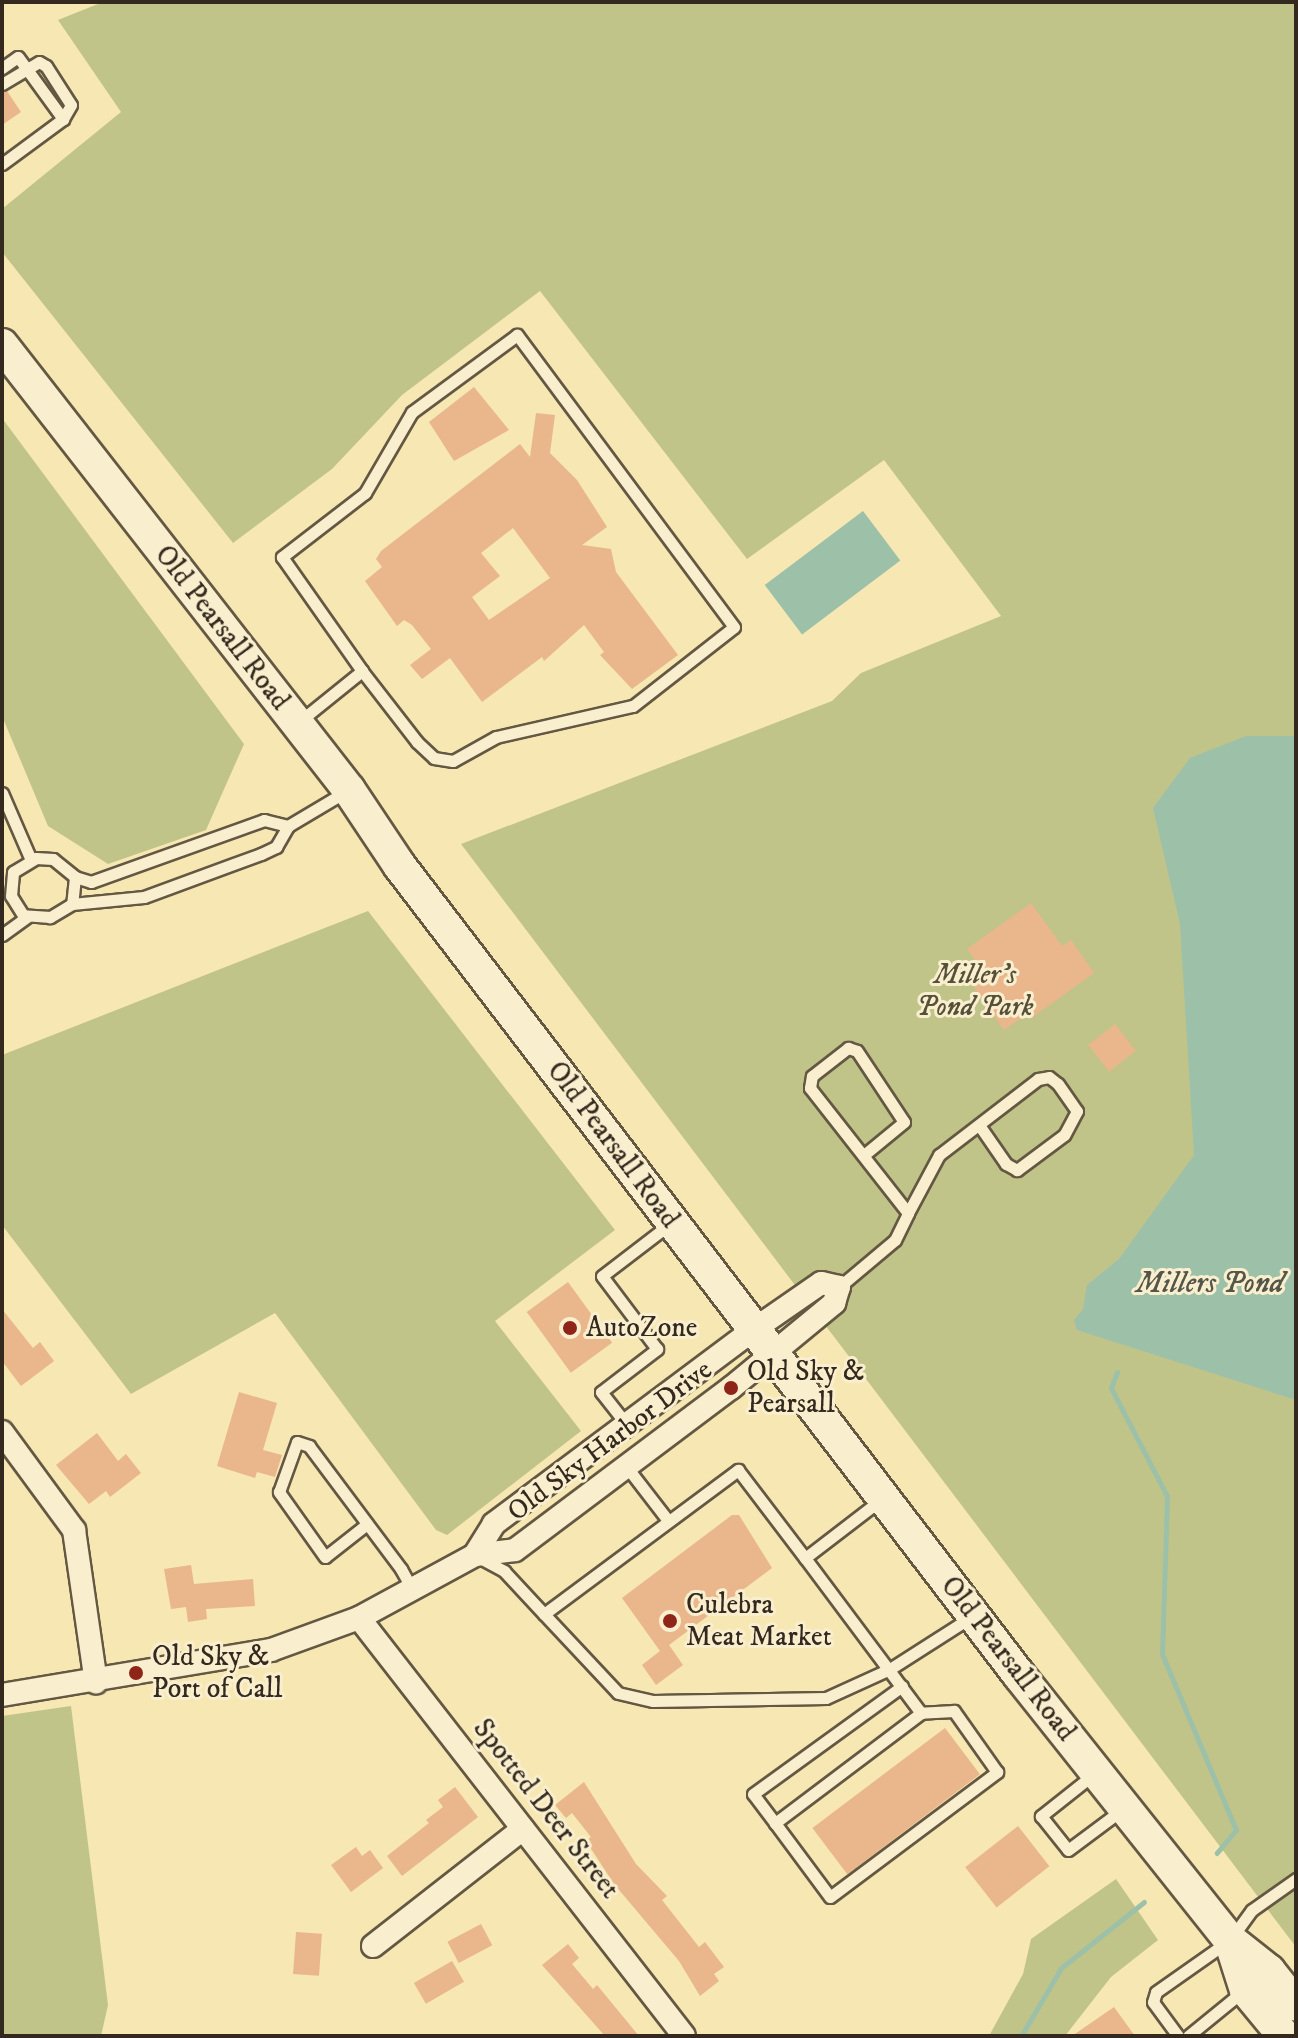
<!DOCTYPE html>
<style>
body{margin:0}
#map{position:relative;width:1298px;height:2038px;overflow:hidden;background:#f6e7b3;font-family:"IM FELL DW Pica",serif}
div>[style]{position:absolute}
[style*='--x']{left:calc(var(--x)*1px);top:calc(var(--y)*1px);width:calc(var(--w)*1px);rotate:calc(var(--a)*1deg)}
.green>*{inset:0;background:#c1c489}
.water>*{inset:0;background:#9dc0a9;transform-origin:0 0}
.stream>*{height:5px;margin:-2.5px;padding:0 2.5px;transform-origin:2.5px;border-radius:2.5px;background:#9dc0a9}
.building>*{inset:0;background:#eab68b;transform-origin:0 0}
.roads{filter:drop-shadow(2px 0 #645843) drop-shadow(-2px 0 #645843) drop-shadow(0 2px #645843) drop-shadow(0 -2px #645843)}
.service>*{height:11px;margin:-5.5px;padding:0 5.5px;transform-origin:5.5px;border-radius:5.5px;background:#f9efce}
.minor>*{height:22px;margin:-11px;padding:0 11px;transform-origin:11px;border-radius:11px;background:#f9efce}
.secondary>*{height:32px;margin:-16px;padding:0 16px;transform-origin:16px;border-radius:16px;background:#f9efce}
.dots>*{width:22px;height:22px;translate:-50% -50%;box-sizing:border-box;border:4px solid #f9efce;border-radius:50%}
span{translate:-50% -50%;white-space:nowrap;text-align:center;line-height:1.15;-webkit-text-stroke:6px #f9efce;paint-order:stroke}
.street-label{font-size:28px;color:#33291e}
.park-label{font-size:28px;color:#565039;font-style:italic}
.poi-label{font-size:28px;color:#33291e}
.left{translate:0 -50%;text-align:left}
.water-label{font-size:30px;color:#535648;font-style:italic}
.frame{position:absolute;inset:0;border:4px solid #33291e;pointer-events:none}
</style>
<div id="map">
<div class="green">
<div style="clip-path:polygon(103px 2px,1296px 2px,1296px 1947px,461px 844px,832px 701px,861px 673px,1001px 616px,884px 460px,747px 559px,540px 291px,402px 395px,332px 469px,233px 543px,2px 252px,2px 209px,121px 112px,58px 20px)"></div>
<div style="clip-path:polygon(2px 418px,244px 744px,206px 830px,108px 864px,48px 826px,2px 716px)"></div>
<div style="clip-path:polygon(368px 911px,615px 1230px,495px 1321px,581px 1431px,447px 1535px,436px 1530px,275px 1313px,131px 1394px,2px 1225px,2px 1055px)"></div>
<div style="clip-path:polygon(71px 1706px,108px 2005px,101px 2036px,2px 2036px,2px 1716px)"></div>
<div style="clip-path:polygon(1116px 1879px,1158px 1940px,1111px 1977px,1065px 2036px,989px 2036px,1023px 1974px,1031px 1939px)"></div>
</div>
<div class="water">
<div style="left:863px;top:511px;width:62px;height:123px;rotate:53deg"></div>
<div style="clip-path:polygon(1246px 736px,1296px 736px,1296px 1400px,1077px 1330px,1074px 1320px,1083px 1309px,1087px 1285px,1119px 1259px,1194px 1155px,1180px 924px,1153px 808px,1190px 758px)"></div>
</div>
<div class="stream">
<div style="--x:1117;--y:1372;--w:17;--a:111"></div>
<div style="--x:1111;--y:1388;--w:122;--a:62.6"></div>
<div style="--x:1167;--y:1496;--w:158;--a:91.8"></div>
<div style="--x:1162;--y:1654;--w:191;--a:67.2"></div>
<div style="--x:1236;--y:1830;--w:30;--a:130"></div>
<div style="--x:1021;--y:2036;--w:79;--a:-59.5"></div>
<div style="--x:1061;--y:1968;--w:106;--a:-38.5"></div>
</div>
<div class="building">
<div style="clip-path:polygon(7px 91px,21px 112px,2px 125px,2px 92px)"></div>
<div style="clip-path:polygon(474px 387px,509px 430px,454px 461px,429px 422px)"></div>
<div style="clip-path:polygon(evenodd,536px 413px,555px 415px,550px 453px,577px 480px,607px 527px,582px 545px,611px 549px,616px 572px,678px 655px,632px 689px,600px 655px,604px 652px,584px 625px,544px 661px,542px 657px,482px 702px,450px 658px,422px 679px,410px 665px,431px 649px,412px 625px,404px 620px,397px 626px,365px 581px,382px 567px,376px 559px,381px 551px,520px 444px,530px 457px,536px 413px,513px 528px,550px 578px,489px 620px,472px 597px,500px 576px,481px 553px,513px 528px)"></div>
<div style="clip-path:polygon(1031px 903px,1062px 946px,1071px 940px,1094px 973px,1030px 1019px,1027px 1014px,1004px 1030px,971px 983px,985px 973px,967px 949px)"></div>
<div style="left:1115px;top:1024px;width:34px;height:34px;rotate:52deg"></div>
<div style="left:568px;top:1282px;width:75px;height:51px;rotate:54deg"></div>
<div style="clip-path:polygon(2px 1309px,33px 1348px,40px 1342px,54px 1361px,21px 1386px,2px 1361px)"></div>
<div style="clip-path:polygon(239px 1392px,277px 1403px,263px 1450px,282px 1455px,275px 1477px,257px 1472px,255px 1478px,217px 1466px)"></div>
<div style="clip-path:polygon(97px 1433px,118px 1461px,126px 1454px,141px 1473px,110px 1497px,106px 1491px,89px 1504px,56px 1465px)"></div>
<div style="clip-path:polygon(732px 1515px,739px 1515px,772px 1568px,669px 1645px,683px 1665px,656px 1685px,642px 1665px,660px 1651px,622px 1598px)"></div>
<div style="clip-path:polygon(191px 1565px,194px 1584px,253px 1579px,255px 1606px,206px 1609px,207px 1619px,188px 1622px,186px 1607px,171px 1609px,164px 1569px)"></div>
<div style="left:945px;top:1728px;width:58px;height:166px;rotate:53deg"></div>
<div style="clip-path:polygon(584px 1782px,636px 1864px,667px 1896px,662px 1900px,699px 1947px,705px 1942px,724px 1967px,714px 1974px,719px 1981px,700px 1996px,679px 1961px,614px 1884px,586px 1841px,591px 1837px,572px 1813px,566px 1818px,555px 1805px)"></div>
<div style="clip-path:polygon(455px 1787px,478px 1817px,402px 1876px,387px 1856px,429px 1823px,426px 1820px,443px 1807px,438px 1800px)"></div>
<div style="left:1018px;top:1826px;width:51px;height:67px;rotate:52deg"></div>
<div style="clip-path:polygon(356px 1847px,362px 1856px,370px 1850px,383px 1868px,351px 1892px,331px 1865px)"></div>
<div style="left:481px;top:1924px;width:24px;height:38px;rotate:62deg"></div>
<div style="left:296px;top:1932px;width:26px;height:42px;rotate:4deg"></div>
<div style="clip-path:polygon(568px 1944px,579px 1958px,572px 1964px,593px 1989px,597px 1985px,639px 2036px,605px 2036px,542px 1965px)"></div>
<div style="left:452px;top:1961px;width:24px;height:44px;rotate:60deg"></div>
<div style="clip-path:polygon(1114px 2007px,1135px 2036px,1072px 2036px)"></div>
</div>
<div class="roads">
<div class="service">
<div style="--x:2;--y:68;--w:19;--a:-35"></div>
<div style="--x:18;--y:57;--w:77;--a:54"></div>
<div style="--x:63;--y:119;--w:76;--a:143.6"></div>
<div style="--x:2;--y:84;--w:43;--a:-30.7"></div>
<div style="--x:39;--y:62;--w:8;--a:30"></div>
<div style="--x:46;--y:66;--w:46;--a:57.3"></div>
<div style="--x:71;--y:105;--w:16;--a:120"></div>
<div style="--x:300;--y:721;--w:80;--a:-38.9"></div>
<div style="--x:362;--y:671;--w:90;--a:52.2"></div>
<div style="--x:417;--y:742;--w:23;--a:43"></div>
<div style="--x:434;--y:758;--w:19;--a:9"></div>
<div style="--x:453;--y:761;--w:49;--a:-29.2"></div>
<div style="--x:496;--y:737;--w:140;--a:-12.8"></div>
<div style="--x:633;--y:706;--w:128;--a:-38"></div>
<div style="--x:734;--y:627;--w:364;--a:-126.6"></div>
<div style="--x:517;--y:335;--w:130;--a:143.7"></div>
<div style="--x:412;--y:412;--w:94;--a:120.1"></div>
<div style="--x:365;--y:493;--w:105;--a:142.4"></div>
<div style="--x:282;--y:557;--w:139;--a:54.9"></div>
<div style="--x:2;--y:793;--w:73;--a:66.6"></div>
<div style="--x:75;--y:877;--w:27;--a:96"></div>
<div style="--x:72;--y:904;--w:26;--a:149"></div>
<div style="--x:50;--y:917;--w:27;--a:-176"></div>
<div style="--x:23;--y:915;--w:22;--a:-122"></div>
<div style="--x:11;--y:896;--w:24;--a:-85"></div>
<div style="--x:13;--y:872;--w:27;--a:-31"></div>
<div style="--x:36;--y:858;--w:17;--a:3"></div>
<div style="--x:53;--y:859;--w:28;--a:39"></div>
<div style="--x:75;--y:877;--w:17;--a:17"></div>
<div style="--x:91;--y:882;--w:184;--a:-19.7"></div>
<div style="--x:264;--y:820;--w:25;--a:14"></div>
<div style="--x:72;--y:904;--w:72;--a:-5.6"></div>
<div style="--x:144;--y:897;--w:125;--a:-20.2"></div>
<div style="--x:261;--y:854;--w:17;--a:-25"></div>
<div style="--x:276;--y:847;--w:24;--a:-60"></div>
<div style="--x:288;--y:826;--w:66;--a:-30.8"></div>
<div style="--x:2;--y:935;--w:32;--a:-36"></div>
<div style="--x:908;--y:1213;--w:66;--a:-61.9"></div>
<div style="--x:939;--y:1155;--w:125;--a:-37.5"></div>
<div style="--x:1038;--y:1079;--w:11;--a:-10"></div>
<div style="--x:1049;--y:1077;--w:11;--a:38"></div>
<div style="--x:1058;--y:1084;--w:33;--a:55"></div>
<div style="--x:1077;--y:1111;--w:27;--a:118"></div>
<div style="--x:1064;--y:1135;--w:59;--a:143.3"></div>
<div style="--x:1017;--y:1170;--w:13;--a:-151"></div>
<div style="--x:1006;--y:1164;--w:47;--a:-124.7"></div>
<div style="--x:839;--y:1287;--w:73;--a:-40"></div>
<div style="--x:895;--y:1240;--w:30;--a:-64"></div>
<div style="--x:908;--y:1213;--w:159;--a:-128.1"></div>
<div style="--x:810;--y:1088;--w:12;--a:-81"></div>
<div style="--x:812;--y:1076;--w:46;--a:-37.9"></div>
<div style="--x:848;--y:1048;--w:9;--a:18"></div>
<div style="--x:857;--y:1051;--w:85;--a:56.5"></div>
<div style="--x:904;--y:1122;--w:50;--a:140.6"></div>
<div style="--x:627;--y:1425;--w:42;--a:-128.2"></div>
<div style="--x:601;--y:1392;--w:71;--a:-37.5"></div>
<div style="--x:657;--y:1349;--w:91;--a:-127"></div>
<div style="--x:602;--y:1276;--w:87;--a:-37.5"></div>
<div style="--x:626;--y:1466;--w:67;--a:52.3"></div>
<div style="--x:367;--y:1524;--w:53;--a:141.8"></div>
<div style="--x:325;--y:1557;--w:80;--a:-125.3"></div>
<div style="--x:279;--y:1492;--w:53;--a:-70.2"></div>
<div style="--x:297;--y:1442;--w:13;--a:18"></div>
<div style="--x:309;--y:1446;--w:154;--a:53.2"></div>
<div style="--x:401;--y:1569;--w:25;--a:61"></div>
<div style="--x:478;--y:1557;--w:30;--a:28"></div>
<div style="--x:504;--y:1571;--w:59;--a:47.1"></div>
<div style="--x:544;--y:1614;--w:242;--a:-36.6"></div>
<div style="--x:738;--y:1470;--w:111;--a:52.7"></div>
<div style="--x:805;--y:1558;--w:97;--a:-37.5"></div>
<div style="--x:805;--y:1558;--w:194;--a:53.2"></div>
<div style="--x:921;--y:1713;--w:183;--a:143"></div>
<div style="--x:775;--y:1823;--w:92;--a:53.4"></div>
<div style="--x:830;--y:1897;--w:209;--a:-36.8"></div>
<div style="--x:997;--y:1772;--w:75;--a:-125.2"></div>
<div style="--x:954;--y:1711;--w:33;--a:177"></div>
<div style="--x:544;--y:1614;--w:108;--a:46.9"></div>
<div style="--x:618;--y:1693;--w:36;--a:13"></div>
<div style="--x:653;--y:1701;--w:173;--a:-1"></div>
<div style="--x:826;--y:1698;--w:70;--a:-24.4"></div>
<div style="--x:890;--y:1669;--w:98;--a:-32.6"></div>
<div style="--x:1094;--y:1774;--w:68;--a:141.6"></div>
<div style="--x:1041;--y:1816;--w:43;--a:51.5"></div>
<div style="--x:1068;--y:1850;--w:69;--a:-36.7"></div>
<div style="--x:775;--y:1823;--w:36;--a:-127"></div>
<div style="--x:753;--y:1794;--w:184;--a:-35.9"></div>
<div style="--x:1178;--y:2036;--w:42;--a:-126.3"></div>
<div style="--x:1153;--y:2002;--w:10;--a:-73"></div>
<div style="--x:1156;--y:1992;--w:90;--a:-35.1"></div>
<div style="--x:1230;--y:1940;--w:37;--a:-54"></div>
<div style="--x:1252;--y:1910;--w:54;--a:-35.2"></div>
<div style="--x:1188;--y:2036;--w:70;--a:-39.2"></div>
</div>
<div class="minor">
<div style="--x:2;--y:1432;--w:122;--a:53.7"></div>
<div style="--x:74;--y:1530;--w:154;--a:81.8"></div>
<div style="--x:359;--y:1618;--w:529;--a:52.13"></div>
<div style="--x:2;--y:1695;--w:273;--a:-9.5"></div>
<div style="--x:271;--y:1650;--w:94;--a:-20"></div>
<div style="--x:359;--y:1618;--w:132;--a:-28.5"></div>
<div style="--x:475;--y:1555;--w:40;--a:-7.1"></div>
<div style="--x:515;--y:1550;--w:270;--a:-36.9"></div>
<div style="--x:731;--y:1388;--w:134;--a:-39.5"></div>
<div style="--x:834;--y:1303;--w:17;--a:-73"></div>
<div style="--x:839;--y:1287;--w:18;--a:-167"></div>
<div style="--x:821;--y:1283;--w:83;--a:145.3"></div>
<div style="--x:753;--y:1330;--w:324;--a:143.2"></div>
<div style="--x:494;--y:1524;--w:36;--a:122"></div>
<div style="--x:373;--y:1946;--w:190;--a:-38"></div>
</div>
<div class="secondary">
<div style="--x:2;--y:345;--w:564;--a:52.05"></div>
<div style="--x:349;--y:790;--w:90;--a:56.3"></div>
<div style="--x:399;--y:865;--w:1020;--a:52.57"></div>
<div style="--x:1019;--y:1675;--w:339;--a:51.5"></div>
<div style="--x:1230;--y:1940;--w:50;--a:38.5"></div>
<div style="--x:1269;--y:1971;--w:43;--a:51.5"></div>
<div style="--x:1230;--y:1940;--w:52;--a:72.3"></div>
<div style="--x:1246;--y:1990;--w:60;--a:50.4"></div>
</div>
</div>
<div class="dots">
<div style="left:570px;top:1328px;background:#8f2418"></div>
<div style="left:731px;top:1388px;background:#8f2418"></div>
<div style="left:670px;top:1621px;background:#8f2418"></div>
<div style="left:136px;top:1673px;background:#8f2418"></div>
</div>
<div class="street-label">
<span style="left:222px;top:628px;rotate:52deg">Old Pearsall Road</span>
<span style="left:613px;top:1145px;rotate:53deg">Old Pearsall Road</span>
<span style="left:610px;top:1441px;rotate:-37deg">Old Sky Harbor Drive</span>
<span style="left:1008px;top:1659px;rotate:52deg">Old Pearsall Road</span>
<span style="left:546px;top:1809px;rotate:52deg">Spotted Deer Street</span>
</div>
<div class="park-label">
<span style="left:975px;top:991px">Miller's<br>Pond Park</span>
</div>
<div class="poi-label">
<span class="left" style="left:586px;top:1328px">AutoZone</span>
<span class="left" style="left:747px;top:1388px">Old Sky &amp;<br>Pearsall</span>
<span class="left" style="left:686px;top:1621px">Culebra<br>Meat Market</span>
<span class="left" style="left:152px;top:1673px">Old Sky &amp;<br>Port of Call</span>
</div>
<div class="water-label">
<span style="left:1210px;top:1284px">Millers Pond</span>
</div>
<div class="frame"></div>
</div>
